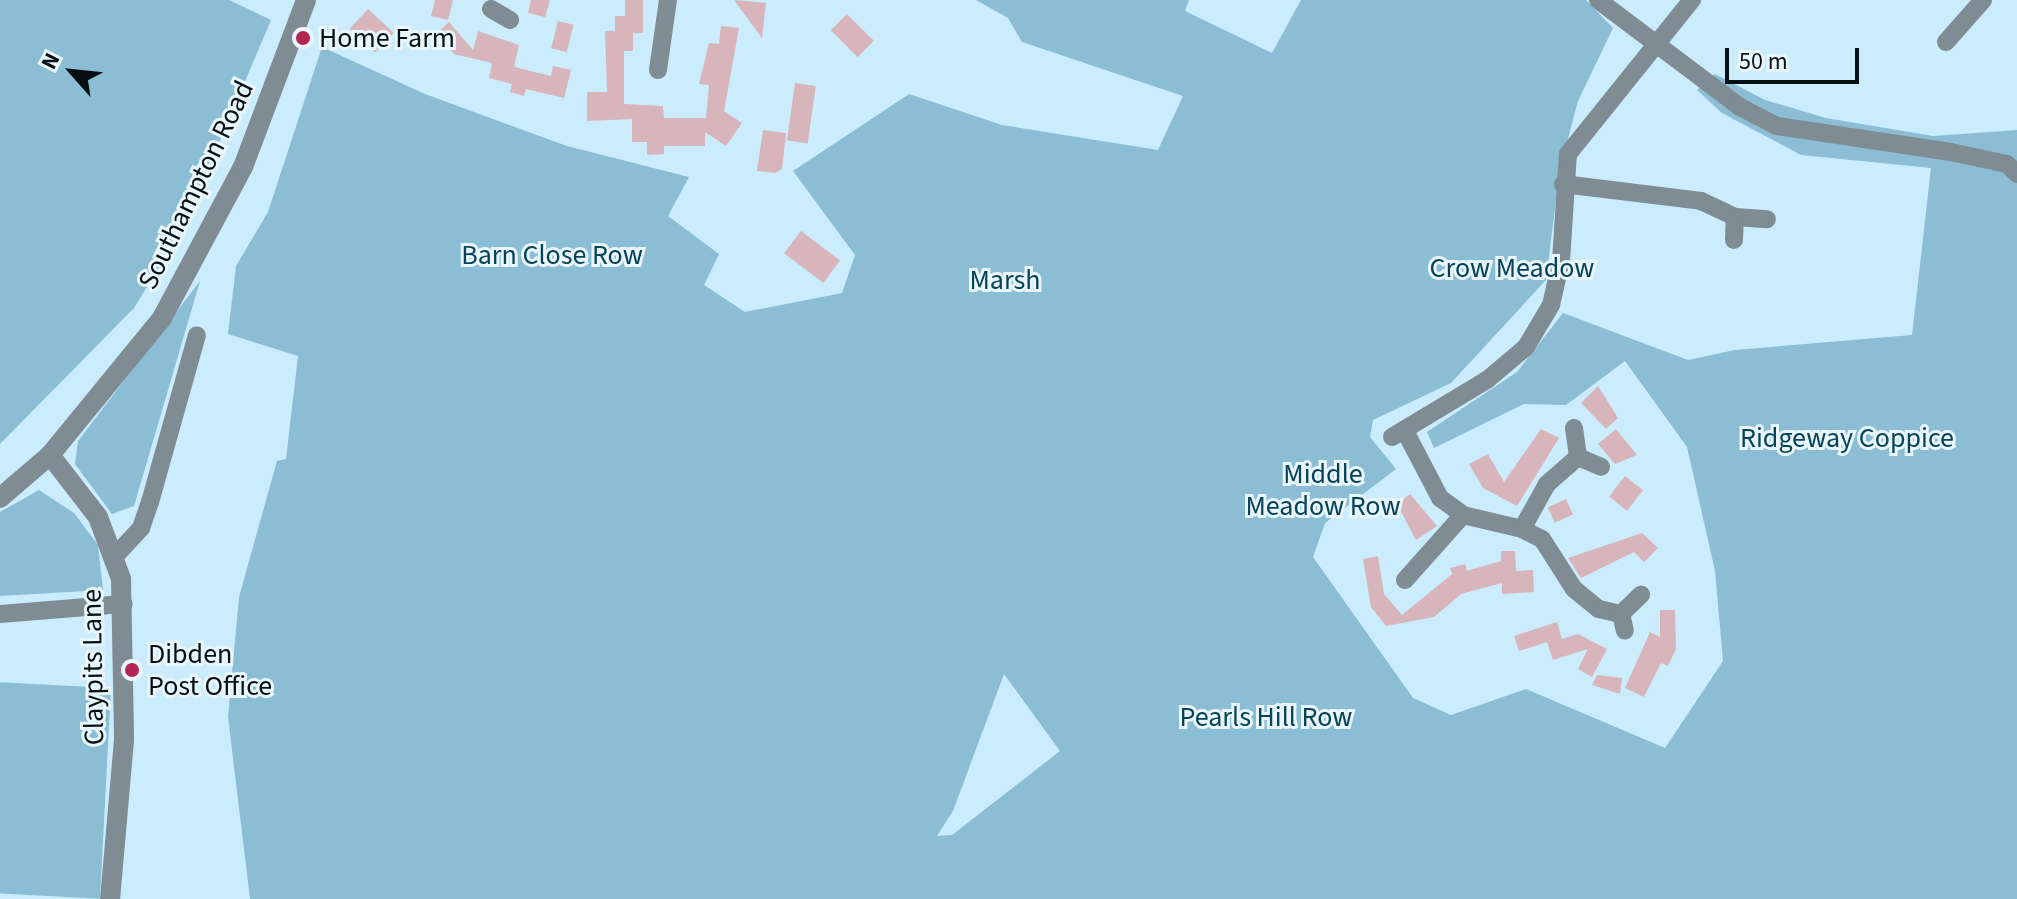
<!DOCTYPE html>
<style>
body{margin:0}
#map{position:relative;width:2017px;height:899px;overflow:hidden;background:#cbecfc;font-family:"Source Sans 3",sans-serif}
div>[style]{position:absolute}
[style*='--x']{left:calc(var(--x)*1px);top:calc(var(--y)*1px);width:calc(var(--w)*1px);rotate:calc(var(--a)*1deg)}
.green>*{inset:0;background:#8bbdd4;transform-origin:0 0}
.building>*{inset:0;background:#d7b5ba;transform-origin:0 0}
.minor>*{height:18px;margin:-9px;padding:0 9px;transform-origin:9px;border-radius:9px;background:#7f8c93}
.tertiary>*{height:20px;margin:-10px;padding:0 10px;transform-origin:10px;border-radius:10px;background:#7f8c93}
.dots>*{width:22px;height:22px;translate:-50% -50%;box-sizing:border-box;border:4px solid #e9f6fc;border-radius:50%}
span{translate:-50% -50%;white-space:nowrap;text-align:center;line-height:1.15;-webkit-text-stroke:6px #e9f6fc;paint-order:stroke}
.poi-label{font-size:28px;color:#040e13}
.left{translate:0 -50%;text-align:left}
.street-label{font-size:28px;color:#040e13}
.park-label{font-size:28px;color:#064359}
.north{position:absolute;left:32px;top:32px;width:80px;height:80px;-webkit-text-stroke:6px #e9f6fc;paint-order:stroke;rotate:297deg;font-size:22px;font-weight:700;line-height:32px;text-align:center;color:#040e13}
.north::after{content:'';display:block;margin:auto;width:28px;height:36px;background:#040e13;clip-path:polygon(50% 0,100% 100%,50% 72%,0 100%)}
.scale{position:absolute;left:1725px;top:48px;width:134px;height:36px;box-sizing:border-box;border:4px solid #040e13;border-top:0;padding-left:10px;font-size:24px;line-height:28px;white-space:nowrap;color:#040e13;-webkit-text-stroke:6px #e9f6fc;paint-order:stroke}
</style>
<div id="map">
<div class="green">
<div style="clip-path:polygon(0 0,229px 0,271px 20px,182px 230px,134px 308px,0 444px)"></div>
<div style="clip-path:polygon(evenodd,976px 0,1189px 0,1185px 11px,1272px 53px,1301px 0,1586px 0,1613px 28px,1578px 101px,1560px 169px,1546px 280px,1451px 383px,1373px 420px,1370px 437px,1396px 469px,1325px 523px,1313px 557px,1413px 698px,1451px 715px,1526px 689px,1665px 748px,1723px 661px,1715px 571px,1687px 447px,1625px 361px,1566px 405px,1524px 404px,1434px 448px,1427px 432px,1517px 372px,1563px 313px,1688px 360px,1735px 350px,1912px 335px,1931px 168px,1801px 155px,1722px 113px,1697px 90px,1715px 74px,1765px 100px,1826px 118px,1933px 136px,2017px 130px,2017px 899px,250px 899px,228px 717px,239px 597px,277px 461px,286px 459px,298px 356px,228px 334px,236px 266px,268px 212px,322px 47px,425px 94px,567px 146px,689px 177px,668px 216px,719px 254px,704px 285px,745px 312px,842px 293px,855px 255px,793px 171px,909px 94px,1002px 125px,1158px 150px,1183px 96px,1022px 42px,1008px 18px,976px 0,1004px 674px,1060px 751px,952px 835px,937px 836px,953px 811px,1004px 674px)"></div>
<div style="clip-path:polygon(200px 281px,134px 506px,112px 514px,75px 464px,78px 441px)"></div>
<div style="clip-path:polygon(39px 490px,74px 513px,98px 545px,103px 590px,0 596px,0 512px)"></div>
<div style="left:111px;top:688px;width:211px;height:111px;rotate:93deg"></div>
</div>
<div class="building">
<div style="clip-path:polygon(435px 0,453px 0,448px 20px,431px 16px)"></div>
<div style="clip-path:polygon(531px 0,550px 0,545px 17px,528px 13px)"></div>
<div style="clip-path:polygon(625px 0,643px 0,643px 33px,633px 33px,633px 51px,624px 51px,624px 104px,663px 106px,664px 118px,706px 118px,709px 85px,699px 84px,709px 43px,719px 44px,721px 26px,739px 28px,724px 111px,742px 123px,726px 146px,705px 132px,705px 146px,664px 146px,664px 154px,647px 155px,647px 142px,632px 142px,632px 119px,587px 121px,587px 92px,607px 92px,605px 31px,615px 31px,615px 16px,625px 16px)"></div>
<div style="clip-path:polygon(734px 0,766px 3px,762px 38px)"></div>
<div style="left:368px;top:9px;width:35px;height:27px;rotate:43deg"></div>
<div style="left:847px;top:14px;width:38px;height:23px;rotate:45deg"></div>
<div style="left:558px;top:21px;width:16px;height:28px;rotate:14deg"></div>
<div style="clip-path:polygon(449px 22px,473px 50px,478px 31px,519px 45px,514px 67px,551px 76px,553px 66px,571px 70px,564px 98px,526px 89px,524px 96px,510px 92px,512px 84px,489px 78px,492px 63px,454px 54px,436px 34px)"></div>
<div style="left:795px;top:83px;width:21px;height:58px;rotate:8deg"></div>
<div style="clip-path:polygon(763px 130px,786px 133px,782px 169px,775px 173px,757px 171px)"></div>
<div style="left:801px;top:231px;width:49px;height:28px;rotate:37deg"></div>
<div style="clip-path:polygon(1598px 386px,1618px 418px,1606px 429px,1581px 403px)"></div>
<div style="clip-path:polygon(1541px 429px,1559px 438px,1517px 506px,1483px 488px,1469px 464px,1488px 454px,1504px 482px)"></div>
<div style="clip-path:polygon(1616px 429px,1637px 455px,1615px 464px,1598px 444px)"></div>
<div style="left:1625px;top:476px;width:23px;height:26px;rotate:38deg"></div>
<div style="clip-path:polygon(1410px 494px,1437px 526px,1416px 540px,1397px 504px)"></div>
<div style="left:1566px;top:499px;width:17px;height:20px;rotate:66deg"></div>
<div style="clip-path:polygon(1642px 533px,1658px 548px,1644px 562px,1634px 552px,1581px 578px,1568px 558px)"></div>
<div style="clip-path:polygon(1501px 551px,1515px 551px,1516px 571px,1533px 570px,1534px 592px,1502px 594px,1502px 583px,1461px 594px,1434px 617px,1386px 626px,1371px 607px,1363px 559px,1378px 556px,1384px 594px,1402px 615px,1452px 574px,1450px 568px,1465px 564px,1467px 571px,1501px 561px)"></div>
<div style="clip-path:polygon(1660px 610px,1675px 610px,1676px 649px,1668px 666px,1661px 663px,1644px 697px,1625px 688px,1650px 632px,1660px 637px)"></div>
<div style="clip-path:polygon(1557px 622px,1562px 639px,1578px 634px,1607px 649px,1592px 677px,1578px 669px,1588px 649px,1553px 660px,1547px 642px,1519px 651px,1514px 636px)"></div>
<div style="clip-path:polygon(1597px 675px,1622px 678px,1620px 694px,1592px 685px)"></div>
</div>
<div class="minor">
<div style="--x:1598;--y:0;--w:178;--a:37"></div>
<div style="--x:1740;--y:107;--w:42;--a:27.2"></div>
<div style="--x:1777;--y:126;--w:176;--a:8.5"></div>
<div style="--x:1951;--y:152;--w:57;--a:12.1"></div>
<div style="--x:2007;--y:164;--w:14;--a:45"></div>
<div style="--x:491;--y:9;--w:22;--a:30"></div>
<div style="--x:1946;--y:42;--w:56;--a:-48.6"></div>
<div style="--x:658;--y:70;--w:71;--a:-81.9"></div>
<div style="--x:1563;--y:184;--w:139;--a:7"></div>
<div style="--x:1701;--y:201;--w:38;--a:25"></div>
<div style="--x:1735;--y:217;--w:32;--a:4"></div>
<div style="--x:1734;--y:240;--w:23;--a:-88"></div>
<div style="--x:1574;--y:428;--w:29;--a:82"></div>
<div style="--x:1405;--y:431;--w:76;--a:62.4"></div>
<div style="--x:1440;--y:498;--w:29;--a:36"></div>
<div style="--x:1463;--y:515;--w:61;--a:13.3"></div>
<div style="--x:1522;--y:529;--w:51;--a:-60.9"></div>
<div style="--x:1547;--y:484;--w:41;--a:-41.1"></div>
<div style="--x:1578;--y:457;--w:25;--a:23"></div>
<div style="--x:1392;--y:437;--w:111;--a:-31"></div>
<div style="--x:1487;--y:380;--w:51;--a:-40.2"></div>
<div style="--x:1526;--y:347;--w:49;--a:-59.2"></div>
<div style="--x:1551;--y:305;--w:45;--a:-77.2"></div>
<div style="--x:1561;--y:261;--w:107;--a:-86.3"></div>
<div style="--x:1568;--y:154;--w:198;--a:-51.2"></div>
<div style="--x:1522;--y:529;--w:22;--a:27"></div>
<div style="--x:1542;--y:539;--w:59;--a:57.4"></div>
<div style="--x:1574;--y:589;--w:32;--a:39"></div>
<div style="--x:1599;--y:609;--w:23;--a:13"></div>
<div style="--x:1621;--y:614;--w:17;--a:77"></div>
<div style="--x:116;--y:555;--w:37;--a:-47"></div>
<div style="--x:141;--y:528;--w:28;--a:-71"></div>
<div style="--x:150;--y:502;--w:173;--a:-74.3"></div>
<div style="--x:1405;--y:580;--w:87;--a:-48.3"></div>
<div style="--x:0;--y:614;--w:124;--a:-4.6"></div>
<div style="--x:1621;--y:614;--w:28;--a:-44"></div>
</div>
<div class="tertiary">
<div style="--x:50;--y:455;--w:78;--a:52.3"></div>
<div style="--x:98;--y:517;--w:66;--a:69.6"></div>
<div style="--x:121;--y:579;--w:161;--a:88.9"></div>
<div style="--x:124;--y:740;--w:160;--a:95"></div>
<div style="--x:0;--y:498;--w:66;--a:-40.7"></div>
<div style="--x:50;--y:455;--w:177;--a:-50.7"></div>
<div style="--x:162;--y:318;--w:171;--a:-61.8"></div>
<div style="--x:243;--y:167;--w:178;--a:-69.3"></div>
</div>
<div class="dots">
<div style="left:303px;top:38px;background:#b52553"></div>
<div style="left:132px;top:670px;background:#b52553"></div>
</div>
<div class="poi-label">
<span class="left" style="left:319px;top:38px">Home Farm</span>
<span class="left" style="left:148px;top:670px">Dibden<br>Post Office</span>
</div>
<div class="street-label">
<span style="left:196px;top:185px;rotate:-64deg">Southampton Road</span>
<span style="left:93px;top:667px;rotate:-91deg">Claypits Lane</span>
</div>
<div class="park-label">
<span style="left:552px;top:255px">Barn Close Row</span>
<span style="left:1512px;top:268px">Crow Meadow</span>
<span style="left:1005px;top:280px">Marsh</span>
<span style="left:1847px;top:438px">Ridgeway Coppice</span>
<span style="left:1323px;top:490px">Middle<br>Meadow Row</span>
<span style="left:1266px;top:717px">Pearls Hill Row</span>
</div>
<div class="north">N</div>
<div class="scale">50 m</div>
</div>
